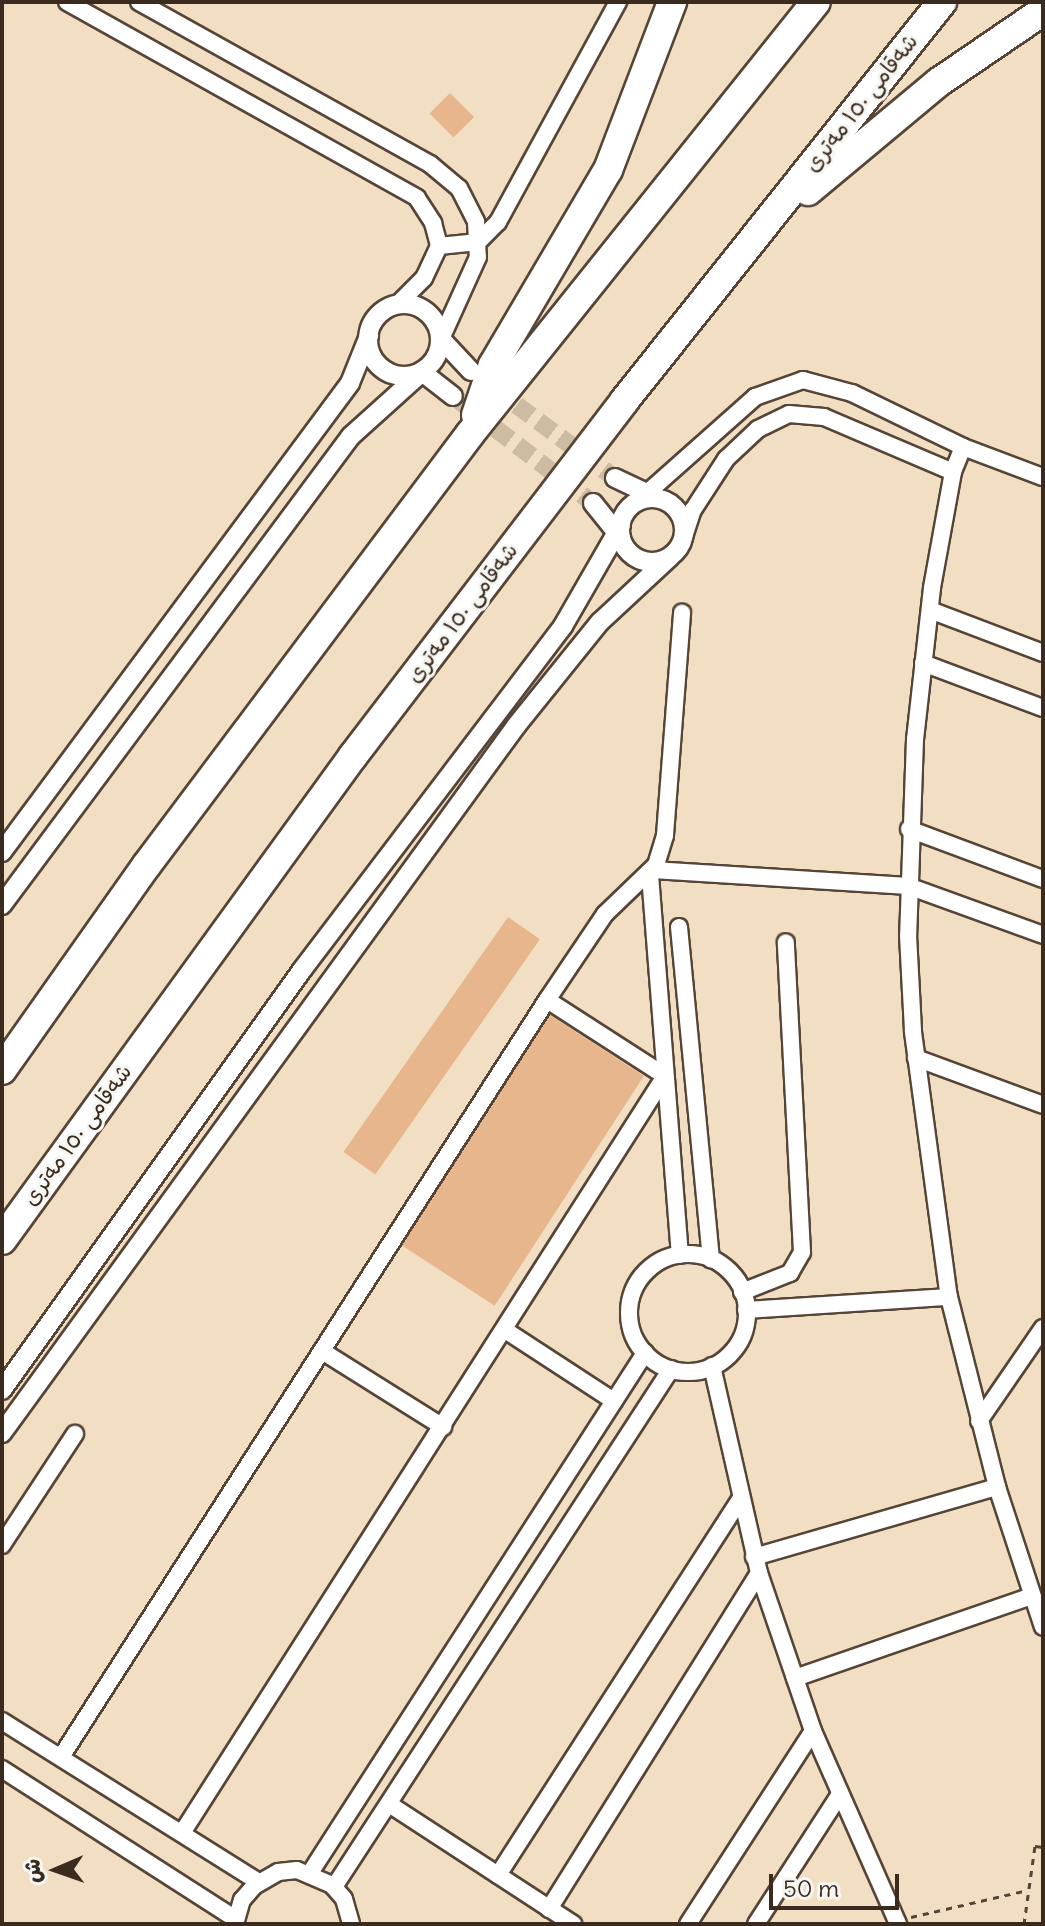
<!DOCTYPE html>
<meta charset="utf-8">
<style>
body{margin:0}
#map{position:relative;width:1045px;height:1926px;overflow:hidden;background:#f2dfc3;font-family:Delius,"Playpen Sans Arabic",sans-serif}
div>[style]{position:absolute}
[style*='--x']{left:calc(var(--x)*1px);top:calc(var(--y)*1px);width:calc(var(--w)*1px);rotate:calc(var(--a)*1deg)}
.building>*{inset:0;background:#e7b68d;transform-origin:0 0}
.tertiary-tunnel>*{height:18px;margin-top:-9px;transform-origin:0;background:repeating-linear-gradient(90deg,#cdbba2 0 18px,transparent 0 27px)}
.path>*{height:3px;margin-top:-1.5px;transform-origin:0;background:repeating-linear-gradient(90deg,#564537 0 6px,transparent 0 12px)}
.roads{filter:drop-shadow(2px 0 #564537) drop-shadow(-2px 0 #564537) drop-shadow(0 2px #564537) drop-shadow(0 -2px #564537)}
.minor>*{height:16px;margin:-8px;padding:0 8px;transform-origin:8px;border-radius:8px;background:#fff}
.minor>.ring{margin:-8px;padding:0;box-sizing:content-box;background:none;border:16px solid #fff;border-radius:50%}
.tertiary>*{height:18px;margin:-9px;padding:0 9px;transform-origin:9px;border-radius:9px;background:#fff}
.tertiary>.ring{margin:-9px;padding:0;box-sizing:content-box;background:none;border:18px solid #fff;border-radius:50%}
.motorway>*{height:28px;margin:-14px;padding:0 14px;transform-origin:14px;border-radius:14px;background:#fff}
span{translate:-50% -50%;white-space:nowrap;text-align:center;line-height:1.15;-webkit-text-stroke:6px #f6f6f2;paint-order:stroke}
.street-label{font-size:22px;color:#3b2a1e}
.frame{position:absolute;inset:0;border:4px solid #3b2a1e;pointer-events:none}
.north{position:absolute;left:16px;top:1830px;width:80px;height:80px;-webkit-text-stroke:6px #f6f6f2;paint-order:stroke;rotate:268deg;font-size:22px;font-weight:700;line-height:32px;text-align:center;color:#3b2a1e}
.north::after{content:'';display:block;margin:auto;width:28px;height:36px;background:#3b2a1e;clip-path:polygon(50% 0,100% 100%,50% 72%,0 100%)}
.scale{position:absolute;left:769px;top:1874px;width:130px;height:36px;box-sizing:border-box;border:4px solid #3b2a1e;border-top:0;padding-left:10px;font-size:24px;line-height:28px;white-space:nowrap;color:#3b2a1e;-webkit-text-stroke:6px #f6f6f2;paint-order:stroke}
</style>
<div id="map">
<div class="building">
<div style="left:450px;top:93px;width:34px;height:29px;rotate:45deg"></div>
<div style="left:508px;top:917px;width:39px;height:287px;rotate:35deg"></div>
<div style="left:550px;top:1015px;width:112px;height:274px;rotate:33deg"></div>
</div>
<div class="tertiary-tunnel">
<div style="--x:495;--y:389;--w:149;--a:36.6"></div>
<div style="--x:453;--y:396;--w:176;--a:37.4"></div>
</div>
<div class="path">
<div style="--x:911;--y:1917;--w:120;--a:-13"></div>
<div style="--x:1024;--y:1924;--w:79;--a:-82"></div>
<div style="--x:1035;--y:1846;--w:8;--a:7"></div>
</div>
<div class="roads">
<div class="minor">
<div style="--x:67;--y:2;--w:401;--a:29.2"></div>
<div style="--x:417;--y:198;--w:30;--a:57"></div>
<div style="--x:433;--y:223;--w:24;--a:75"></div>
<div style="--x:439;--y:246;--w:35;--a:115"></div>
<div style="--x:424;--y:278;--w:37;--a:135"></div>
<div style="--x:139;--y:2;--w:333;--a:29.1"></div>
<div style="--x:430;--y:164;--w:38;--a:40"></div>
<div style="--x:459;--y:188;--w:38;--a:63"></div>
<div style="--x:476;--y:222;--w:35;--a:87"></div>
<div style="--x:478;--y:257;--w:90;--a:114.3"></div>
<div style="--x:439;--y:246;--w:39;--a:-6"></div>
<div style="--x:478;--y:242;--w:28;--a:-45"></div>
<div style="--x:498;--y:222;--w:251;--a:-61.4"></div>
<div style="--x:963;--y:447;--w:27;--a:112"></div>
<div style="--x:953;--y:472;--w:118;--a:100.3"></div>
<div style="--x:932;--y:588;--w:152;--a:96.4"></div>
<div style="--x:915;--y:739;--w:196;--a:92"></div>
<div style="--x:908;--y:935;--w:97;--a:87"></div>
<div style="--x:913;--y:1032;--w:267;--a:82.3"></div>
<div style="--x:949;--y:1297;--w:196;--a:75.8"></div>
<div style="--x:997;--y:1487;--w:147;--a:71.8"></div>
<div style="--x:638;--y:501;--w:157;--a:-41.6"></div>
<div style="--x:755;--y:397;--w:51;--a:-19.5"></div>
<div style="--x:803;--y:380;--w:51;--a:14.9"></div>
<div style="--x:852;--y:393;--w:123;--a:25.9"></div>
<div style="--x:963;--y:447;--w:85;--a:20.6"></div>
<div style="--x:683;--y:540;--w:32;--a:-72"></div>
<div style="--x:693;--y:510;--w:61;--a:-57.1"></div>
<div style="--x:726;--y:459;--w:44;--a:-43.2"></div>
<div style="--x:758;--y:429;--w:34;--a:-26"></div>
<div style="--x:789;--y:414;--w:35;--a:5"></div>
<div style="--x:824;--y:417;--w:140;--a:23.1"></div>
<div style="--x:930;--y:610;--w:121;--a:20.8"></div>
<div style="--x:923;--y:663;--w:128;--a:20.6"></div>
<div style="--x:909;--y:829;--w:143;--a:20.5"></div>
<div style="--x:653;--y:870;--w:256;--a:3.6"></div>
<div style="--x:908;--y:886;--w:144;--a:19.9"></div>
<div style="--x:650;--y:875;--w:381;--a:85.5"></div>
<div style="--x:679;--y:927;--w:334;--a:84.5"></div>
<div style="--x:916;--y:1058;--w:135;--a:20.3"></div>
<div class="ring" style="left:629px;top:1254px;width:102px;height:102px"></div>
<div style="--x:742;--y:1292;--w:52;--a:-21.6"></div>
<div style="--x:790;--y:1273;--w:24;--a:-60"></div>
<div style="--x:802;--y:1252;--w:310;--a:-93"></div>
<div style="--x:746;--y:1310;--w:203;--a:-3.7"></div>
<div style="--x:505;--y:1330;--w:130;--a:33.1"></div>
<div style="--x:322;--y:1351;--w:143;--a:32.1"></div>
<div style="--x:712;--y:1366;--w:212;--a:77.2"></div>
<div style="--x:759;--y:1573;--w:167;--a:71.1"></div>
<div style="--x:813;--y:1731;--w:211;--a:66.2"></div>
<div style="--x:979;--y:1421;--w:113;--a:-55.5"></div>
<div style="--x:2;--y:1545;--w:133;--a:-56.7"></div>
<div style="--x:754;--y:1557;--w:253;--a:-16.1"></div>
<div style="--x:795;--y:1678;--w:251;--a:-19.1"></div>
<div style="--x:2;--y:1721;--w:303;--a:32.1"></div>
<div style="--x:61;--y:1757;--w:900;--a:-57.3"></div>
<div style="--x:547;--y:1000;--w:104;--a:-56"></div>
<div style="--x:605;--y:914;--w:71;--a:-43.9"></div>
<div style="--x:656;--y:865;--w:31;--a:-73"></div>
<div style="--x:665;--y:835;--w:223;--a:-85.6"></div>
<div style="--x:2;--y:1769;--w:278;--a:32.7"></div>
<div style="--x:389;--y:1804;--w:220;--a:33.1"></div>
<div style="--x:182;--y:1833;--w:898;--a:-57.46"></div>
<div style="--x:665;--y:1076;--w:140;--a:-147.2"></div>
<div style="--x:310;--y:1873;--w:619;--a:-57.21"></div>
<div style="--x:498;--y:1875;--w:446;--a:-57.2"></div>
<div style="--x:334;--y:1887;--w:618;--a:-56.95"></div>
<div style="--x:549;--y:1909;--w:396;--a:-58"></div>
<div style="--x:235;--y:1924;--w:25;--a:-74"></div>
<div style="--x:242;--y:1900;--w:18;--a:-49"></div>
<div style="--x:254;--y:1886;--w:28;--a:-30"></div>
<div style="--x:278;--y:1872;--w:19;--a:-6"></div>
<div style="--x:297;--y:1870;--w:38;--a:23"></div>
<div style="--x:332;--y:1885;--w:18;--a:49"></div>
<div style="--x:344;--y:1899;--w:26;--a:74"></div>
<div style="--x:688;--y:1924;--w:230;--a:-57.1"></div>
<div style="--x:756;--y:1924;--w:155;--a:-57.1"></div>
</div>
<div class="tertiary">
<div class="ring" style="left:368px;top:304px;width:54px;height:54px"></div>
<div style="--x:441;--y:339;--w:44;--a:46.8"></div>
<div style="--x:615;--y:478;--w:47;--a:25.5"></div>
<div class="ring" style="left:620px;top:498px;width:46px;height:46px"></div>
<div style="--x:593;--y:503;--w:45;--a:51.3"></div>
<div style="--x:2;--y:852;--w:584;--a:-53.42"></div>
<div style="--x:350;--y:383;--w:51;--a:-68"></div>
<div style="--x:2;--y:905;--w:585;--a:-53.35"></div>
<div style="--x:351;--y:436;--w:96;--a:-42"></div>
<div style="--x:422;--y:372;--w:39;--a:38"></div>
<div style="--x:2;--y:1390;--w:516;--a:-54.46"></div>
<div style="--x:302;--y:970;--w:432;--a:-52.8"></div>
<div style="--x:563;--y:626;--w:116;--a:-60.1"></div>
<div style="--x:2;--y:1433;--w:874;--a:-53.98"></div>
<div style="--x:516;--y:726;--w:134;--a:-51.1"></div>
<div style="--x:600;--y:622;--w:96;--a:-42.9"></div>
</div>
<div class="motorway">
<div style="--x:808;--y:191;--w:170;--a:-39.8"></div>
<div style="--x:939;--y:82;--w:126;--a:-34.3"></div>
<div style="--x:476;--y:415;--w:53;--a:-71.2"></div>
<div style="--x:493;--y:365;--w:226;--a:-59.5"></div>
<div style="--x:608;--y:170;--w:180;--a:-69.1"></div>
<div style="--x:2;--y:1070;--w:250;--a:-54.8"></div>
<div style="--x:146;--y:866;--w:540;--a:-53.13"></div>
<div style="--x:470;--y:434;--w:553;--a:-51.31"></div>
<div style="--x:2;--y:1240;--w:598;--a:-54.05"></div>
<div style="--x:353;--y:756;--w:448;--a:-52.6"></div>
<div style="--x:625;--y:400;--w:509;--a:-51.46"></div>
</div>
</div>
<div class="street-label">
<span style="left:861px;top:103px;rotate:-52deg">شەقامی ١٥٠ مەتری</span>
<span style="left:462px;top:613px;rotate:-53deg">شەقامی ١٥٠ مەتری</span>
<span style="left:77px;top:1135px;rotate:-54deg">شەقامی ١٥٠ مەتری</span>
</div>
<div class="frame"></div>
<div class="north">ش</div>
<div class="scale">50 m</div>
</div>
